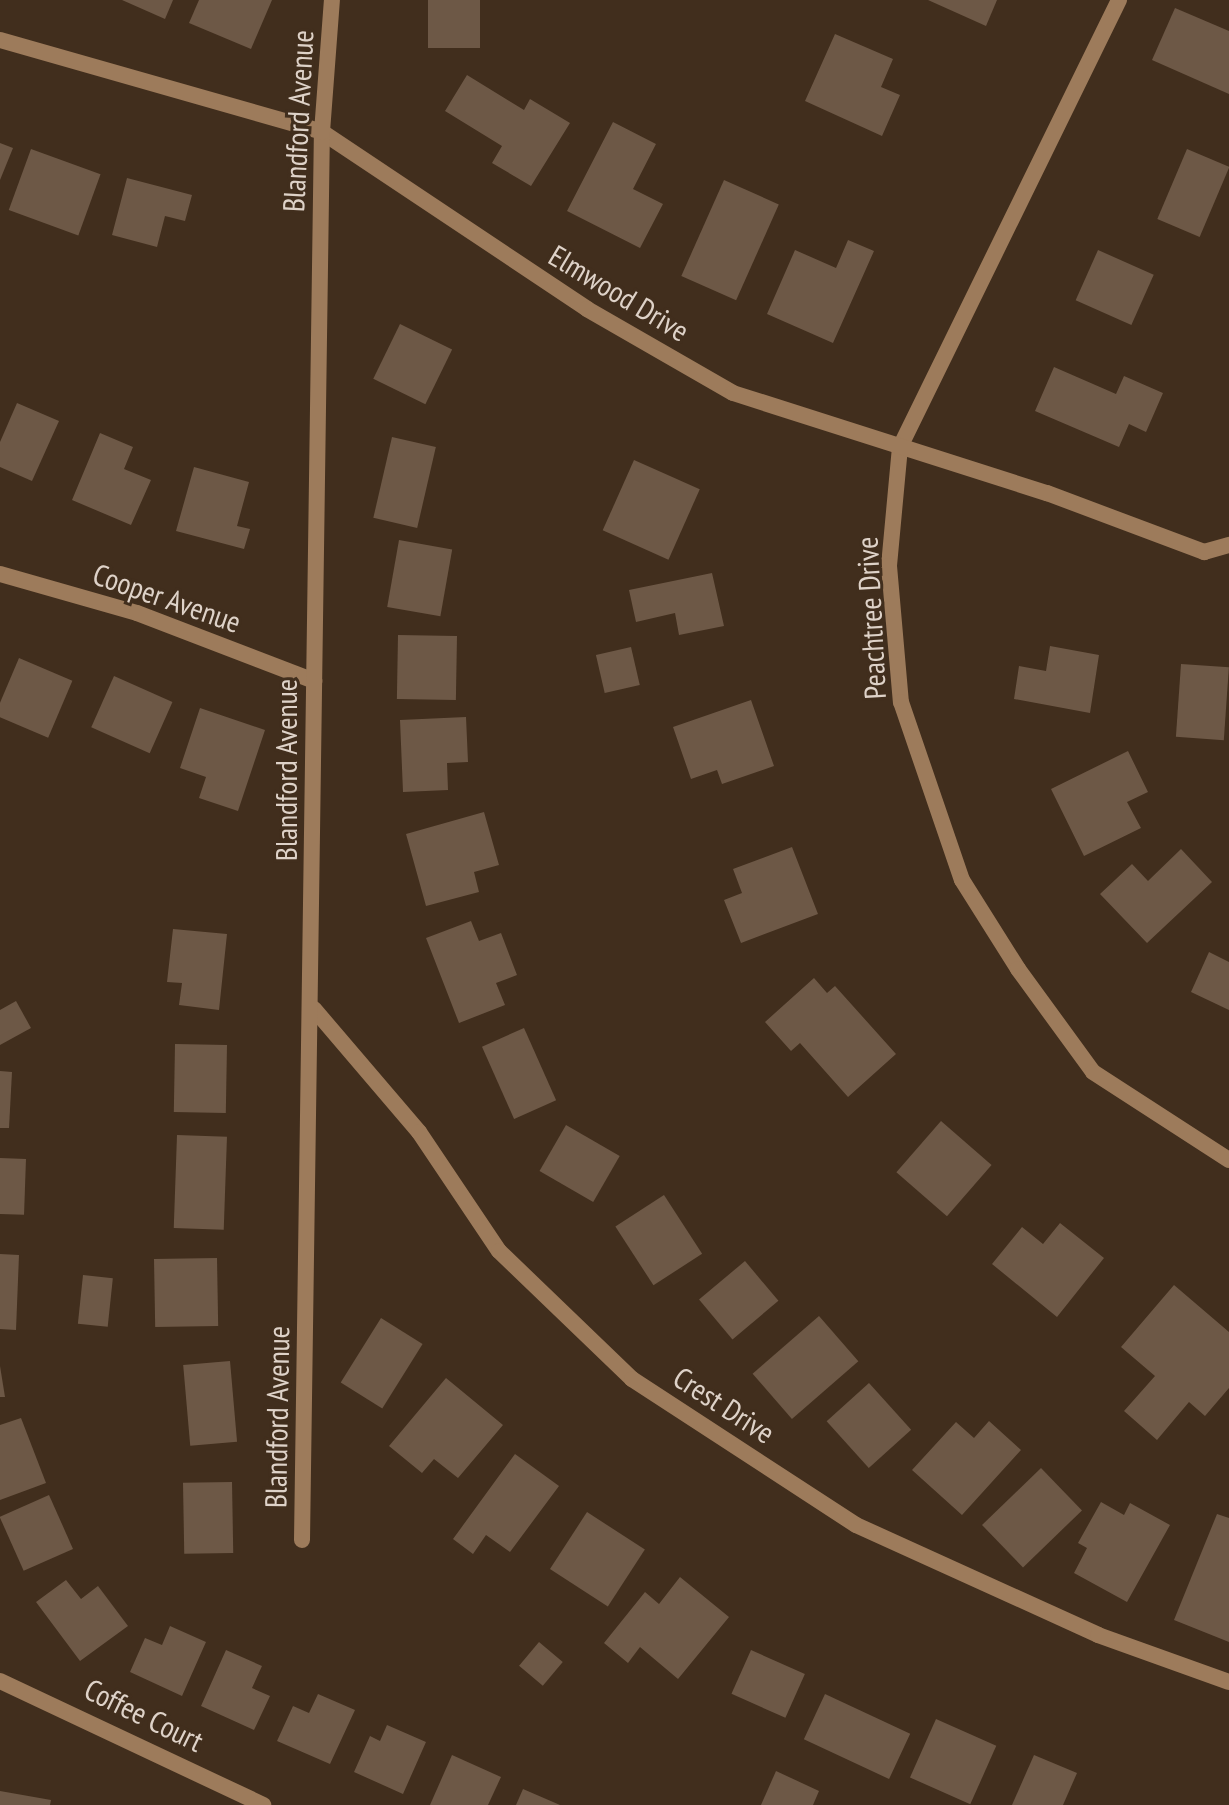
<!DOCTYPE html>
<style>
body{margin:0}
#map{position:relative;width:1229px;height:1805px;overflow:hidden;background:#412e1d;font-family:"PT Sans Narrow",sans-serif}
div>[style]{position:absolute}
[style*='--x']{left:calc(var(--x)*1px);top:calc(var(--y)*1px);width:calc(var(--w)*1px);rotate:calc(var(--a)*1deg)}
.building>*{inset:0;background:#6d5846;transform-origin:0 0}
.minor>*{height:16px;margin:-8px;padding:0 8px;transform-origin:8px;border-radius:8px;background:#9d7b5b}
span{translate:-50% -50%;white-space:nowrap;text-align:center;line-height:1.15;-webkit-text-stroke:6px #412e1d;paint-order:stroke}
.street-label{font-size:30px;color:#ded2c8}
</style>
<div id="map">
<div class="building">
<div style="clip-path:polygon(122px 0,173px 0,165px 19px)"></div>
<div style="clip-path:polygon(199px 0,272px 0,251px 49px,189px 23px)"></div>
<div style="left:428px;top:0;width:52px;height:48px"></div>
<div style="clip-path:polygon(928px 0,997px 0,986px 26px)"></div>
<div style="clip-path:polygon(1175px 8px,1229px 31px,1229px 94px,1152px 60px)"></div>
<div style="clip-path:polygon(835px 34px,893px 59px,881px 87px,900px 95px,882px 136px,805px 101px)"></div>
<div style="clip-path:polygon(467px 75px,524px 110px,530px 99px,570px 123px,531px 186px,492px 163px,502px 146px,445px 111px)"></div>
<div style="clip-path:polygon(613px 122px,656px 144px,633px 189px,663px 204px,640px 248px,567px 211px)"></div>
<div style="clip-path:polygon(0 143px,13px 148px,0 180px)"></div>
<div style="left:31px;top:149px;width:74px;height:65px;rotate:20deg"></div>
<div style="left:1187px;top:149px;width:46px;height:76px;rotate:23deg"></div>
<div style="clip-path:polygon(127px 178px,192px 195px,185px 221px,165px 216px,157px 247px,112px 235px)"></div>
<div style="left:724px;top:180px;width:60px;height:105px;rotate:24deg"></div>
<div style="clip-path:polygon(848px 240px,874px 251px,833px 343px,767px 314px,795px 250px,836px 268px)"></div>
<div style="left:1098px;top:250px;width:61px;height:55px;rotate:24deg"></div>
<div style="left:400px;top:324px;width:58px;height:61px;rotate:26deg"></div>
<div style="clip-path:polygon(1054px 367px,1116px 394px,1124px 376px,1163px 393px,1146px 432px,1129px 424px,1119px 447px,1035px 411px)"></div>
<div style="clip-path:polygon(17px 403px,59px 421px,32px 481px,0 467px,0 442px)"></div>
<div style="clip-path:polygon(100px 433px,133px 447px,124px 469px,151px 480px,131px 525px,72px 500px)"></div>
<div style="left:392px;top:437px;width:45px;height:83px;rotate:13deg"></div>
<div style="left:634px;top:460px;width:72px;height:77px;rotate:24deg"></div>
<div style="clip-path:polygon(194px 467px,249px 482px,237px 526px,250px 529px,244px 549px,176px 531px)"></div>
<div style="left:399px;top:540px;width:54px;height:68px;rotate:10deg"></div>
<div style="clip-path:polygon(712px 573px,724px 626px,679px 635px,675px 613px,636px 622px,629px 590px)"></div>
<div style="left:398px;top:635px;width:59px;height:64px;rotate:1deg"></div>
<div style="clip-path:polygon(1050px 646px,1099px 655px,1090px 713px,1014px 699px,1019px 666px,1046px 671px)"></div>
<div style="left:631px;top:647px;width:39px;height:36px;rotate:77deg"></div>
<div style="left:19px;top:658px;width:58px;height:62px;rotate:23deg"></div>
<div style="left:1181px;top:664px;width:48px;height:73px;rotate:4deg"></div>
<div style="left:114px;top:676px;width:64px;height:56px;rotate:24deg"></div>
<div style="clip-path:polygon(751px 700px,774px 766px,722px 784px,717px 770px,691px 779px,673px 727px)"></div>
<div style="clip-path:polygon(200px 708px,265px 730px,238px 811px,199px 798px,206px 777px,180px 768px)"></div>
<div style="clip-path:polygon(466px 717px,468px 762px,447px 763px,448px 790px,403px 792px,400px 720px)"></div>
<div style="clip-path:polygon(1128px 751px,1148px 792px,1127px 802px,1141px 828px,1084px 856px,1051px 789px)"></div>
<div style="clip-path:polygon(484px 812px,499px 865px,474px 872px,479px 892px,426px 906px,406px 834px)"></div>
<div style="clip-path:polygon(792px 847px,818px 914px,741px 943px,724px 900px,742px 893px,733px 869px)"></div>
<div style="clip-path:polygon(1181px 849px,1212px 882px,1147px 943px,1100px 894px,1132px 864px,1148px 881px)"></div>
<div style="clip-path:polygon(471px 921px,479px 941px,501px 933px,517px 975px,496px 983px,505px 1005px,459px 1023px,426px 938px)"></div>
<div style="clip-path:polygon(173px 929px,227px 934px,219px 1010px,179px 1005px,182px 983px,167px 982px)"></div>
<div style="clip-path:polygon(1209px 952px,1229px 962px,1229px 1010px,1191px 992px)"></div>
<div style="clip-path:polygon(814px 978px,827px 993px,835px 986px,896px 1054px,848px 1097px,800px 1043px,791px 1051px,765px 1022px)"></div>
<div style="clip-path:polygon(16px 1001px,31px 1028px,0 1045px,0 1010px)"></div>
<div style="left:524px;top:1028px;width:79px;height:46px;rotate:66deg"></div>
<div style="left:175px;top:1044px;width:52px;height:68px;rotate:1deg"></div>
<div style="clip-path:polygon(0 1071px,12px 1072px,9px 1128px,0 1128px)"></div>
<div style="left:941px;top:1121px;width:67px;height:68px;rotate:41deg"></div>
<div style="left:566px;top:1125px;width:62px;height:53px;rotate:30deg"></div>
<div style="left:177px;top:1135px;width:50px;height:93px;rotate:2deg"></div>
<div style="left:0;top:1158px;width:26px;height:56px;rotate:2deg"></div>
<div style="left:664px;top:1195px;width:70px;height:58px;rotate:57deg"></div>
<div style="clip-path:polygon(1060px 1223px,1104px 1258px,1057px 1317px,992px 1264px,1022px 1227px,1043px 1244px)"></div>
<div style="clip-path:polygon(0 1254px,19px 1255px,16px 1330px,0 1329px)"></div>
<div style="left:217px;top:1258px;width:68px;height:63px;rotate:89deg"></div>
<div style="left:745px;top:1261px;width:52px;height:60px;rotate:50deg"></div>
<div style="left:83px;top:1275px;width:30px;height:49px;rotate:6deg"></div>
<div style="clip-path:polygon(1174px 1285px,1229px 1332px,1229px 1388px,1205px 1416px,1189px 1402px,1157px 1440px,1124px 1411px,1155px 1376px,1121px 1347px)"></div>
<div style="left:819px;top:1316px;width:60px;height:88px;rotate:49deg"></div>
<div style="left:381px;top:1318px;width:49px;height:76px;rotate:32deg"></div>
<div style="left:230px;top:1361px;width:81px;height:47px;rotate:85deg"></div>
<div style="clip-path:polygon(0 1366px,5px 1397px,0 1397px)"></div>
<div style="clip-path:polygon(446px 1378px,503px 1425px,458px 1478px,434px 1459px,422px 1473px,389px 1446px)"></div>
<div style="left:869px;top:1383px;width:63px;height:57px;rotate:48deg"></div>
<div style="clip-path:polygon(21px 1418px,46px 1483px,0 1500px,0 1425px)"></div>
<div style="clip-path:polygon(989px 1421px,1021px 1450px,962px 1515px,912px 1470px,956px 1422px,974px 1438px)"></div>
<div style="clip-path:polygon(515px 1454px,559px 1486px,510px 1552px,486px 1535px,473px 1554px,453px 1539px)"></div>
<div style="left:1041px;top:1468px;width:59px;height:82px;rotate:46deg"></div>
<div style="left:232px;top:1482px;width:71px;height:49px;rotate:89deg"></div>
<div style="left:49px;top:1495px;width:59px;height:54px;rotate:66deg"></div>
<div style="clip-path:polygon(1101px 1502px,1124px 1515px,1130px 1503px,1170px 1525px,1127px 1602px,1074px 1573px,1087px 1548px,1078px 1543px)"></div>
<div style="left:587px;top:1512px;width:69px;height:68px;rotate:33deg"></div>
<div style="clip-path:polygon(1217px 1514px,1229px 1518px,1229px 1642px,1174px 1620px)"></div>
<div style="clip-path:polygon(680px 1577px,729px 1617px,678px 1679px,640px 1647px,628px 1663px,604px 1643px,645px 1592px,659px 1604px)"></div>
<div style="clip-path:polygon(66px 1580px,81px 1599px,98px 1586px,128px 1626px,80px 1661px,36px 1602px)"></div>
<div style="clip-path:polygon(170px 1626px,206px 1642px,182px 1696px,130px 1672px,145px 1638px,162px 1645px)"></div>
<div style="left:539px;top:1642px;width:31px;height:31px;rotate:40deg"></div>
<div style="clip-path:polygon(226px 1650px,262px 1666px,252px 1688px,270px 1696px,254px 1730px,201px 1706px)"></div>
<div style="left:751px;top:1650px;width:59px;height:48px;rotate:24deg"></div>
<div style="clip-path:polygon(318px 1694px,355px 1710px,330px 1764px,277px 1741px,293px 1706px,309px 1713px)"></div>
<div style="left:825px;top:1694px;width:94px;height:50px;rotate:25deg"></div>
<div style="left:936px;top:1719px;width:66px;height:64px;rotate:24deg"></div>
<div style="clip-path:polygon(387px 1725px,426px 1742px,403px 1794px,354px 1772px,370px 1736px,380px 1741px)"></div>
<div style="clip-path:polygon(452px 1755px,501px 1777px,488px 1805px,430px 1805px)"></div>
<div style="clip-path:polygon(1034px 1755px,1077px 1773px,1063px 1805px,1012px 1805px)"></div>
<div style="clip-path:polygon(776px 1771px,819px 1791px,813px 1805px,761px 1805px)"></div>
<div style="clip-path:polygon(523px 1789px,560px 1805px,516px 1805px)"></div>
<div style="clip-path:polygon(0 1791px,51px 1800px,50px 1805px,0 1805px)"></div>
</div>
<div class="minor">
<div style="--x:1119;--y:0;--w:498;--a:116.1"></div>
<div style="--x:900;--y:447;--w:120;--a:95.3"></div>
<div style="--x:889;--y:566;--w:137;--a:85"></div>
<div style="--x:901;--y:702;--w:188;--a:71.1"></div>
<div style="--x:962;--y:880;--w:105;--a:57.8"></div>
<div style="--x:1018;--y:969;--w:127;--a:53.9"></div>
<div style="--x:1093;--y:1072;--w:162;--a:32.9"></div>
<div style="--x:0;--y:40;--w:335;--a:15.9"></div>
<div style="--x:322;--y:132;--w:319;--a:33.7"></div>
<div style="--x:587;--y:309;--w:168;--a:29.9"></div>
<div style="--x:733;--y:393;--w:330;--a:17.7"></div>
<div style="--x:1047;--y:493;--w:168;--a:20.6"></div>
<div style="--x:1204;--y:552;--w:26;--a:-16"></div>
<div style="--x:0;--y:574;--w:142;--a:15.9"></div>
<div style="--x:137;--y:613;--w:190;--a:21"></div>
<div style="--x:314;--y:1009;--w:162;--a:49.5"></div>
<div style="--x:419;--y:1132;--w:143;--a:56.1"></div>
<div style="--x:499;--y:1251;--w:185;--a:43.9"></div>
<div style="--x:632;--y:1379;--w:267;--a:33.1"></div>
<div style="--x:856;--y:1525;--w:266;--a:24.4"></div>
<div style="--x:1098;--y:1635;--w:139;--a:19.7"></div>
<div style="--x:302;--y:1540;--w:1408;--a:-89.19"></div>
<div style="--x:322;--y:132;--w:132;--a:-85.7"></div>
<div style="--x:0;--y:1681;--w:291;--a:25.2"></div>
</div>
<div class="street-label">
<span style="left:298px;top:121px;rotate:-87deg">Blandford Avenue</span>
<span style="left:619px;top:293px;rotate:31deg">Elmwood Drive</span>
<span style="left:167px;top:598px;rotate:19deg">Cooper Avenue</span>
<span style="left:871px;top:618px;rotate:-93deg">Peachtree Drive</span>
<span style="left:286px;top:770px;rotate:-90deg">Blandford Avenue</span>
<span style="left:724px;top:1405px;rotate:33deg">Crest Drive</span>
<span style="left:277px;top:1417px;rotate:-89deg">Blandford Avenue</span>
<span style="left:144px;top:1715px;rotate:26deg">Coffee Court</span>
</div>
</div>
